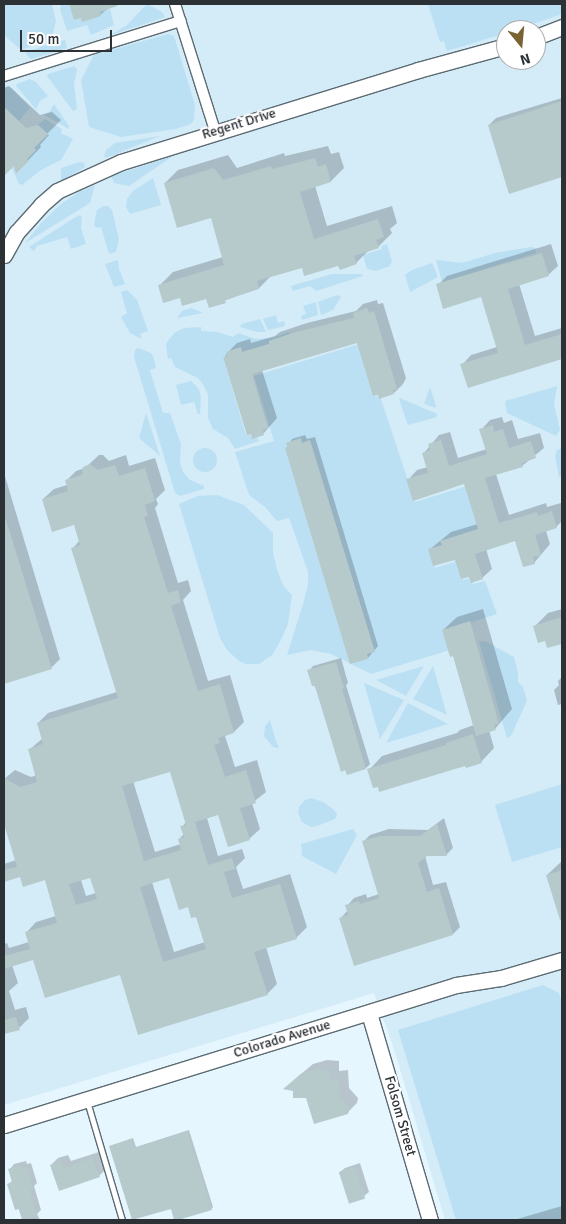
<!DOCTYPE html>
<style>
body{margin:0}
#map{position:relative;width:566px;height:1224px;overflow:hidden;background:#e5f6ff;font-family:Signika,sans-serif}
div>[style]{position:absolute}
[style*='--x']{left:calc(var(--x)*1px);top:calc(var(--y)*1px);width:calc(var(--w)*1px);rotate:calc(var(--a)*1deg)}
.built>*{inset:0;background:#d4ebf8}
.green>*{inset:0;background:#bbe0f3}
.round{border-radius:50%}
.shadow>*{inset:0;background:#0003}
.building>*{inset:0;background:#b6cacb;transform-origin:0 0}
.roads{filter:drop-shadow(1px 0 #5c6b72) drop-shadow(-1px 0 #5c6b72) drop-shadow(0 1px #5c6b72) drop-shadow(0 -1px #5c6b72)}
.lane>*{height:5px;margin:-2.5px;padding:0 2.5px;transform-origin:2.5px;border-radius:2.5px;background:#fff}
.street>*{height:10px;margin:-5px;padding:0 5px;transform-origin:5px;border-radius:5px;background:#fff}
.secondary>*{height:15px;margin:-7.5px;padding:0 7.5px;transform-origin:7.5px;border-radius:7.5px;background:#fff}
span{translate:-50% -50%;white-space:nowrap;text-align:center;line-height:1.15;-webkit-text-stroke:4.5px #fff;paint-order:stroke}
.street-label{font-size:14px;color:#2b3134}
.frame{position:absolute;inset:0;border:5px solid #2b3134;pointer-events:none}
.north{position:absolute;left:496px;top:20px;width:50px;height:50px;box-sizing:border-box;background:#fff;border:1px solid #aaadae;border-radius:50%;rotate:163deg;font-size:14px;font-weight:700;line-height:20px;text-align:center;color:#2b3134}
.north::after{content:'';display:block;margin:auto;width:18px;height:22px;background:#7a6333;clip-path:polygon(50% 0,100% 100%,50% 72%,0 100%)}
.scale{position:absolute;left:20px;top:30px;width:92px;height:22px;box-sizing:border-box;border:2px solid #2b3134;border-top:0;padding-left:6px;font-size:15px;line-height:18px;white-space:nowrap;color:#2b3134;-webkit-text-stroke:4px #fff;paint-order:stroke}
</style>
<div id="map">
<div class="built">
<div style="clip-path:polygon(evenodd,4px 4px,562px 4px,562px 1220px,445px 1220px,394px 1049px,374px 993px,4px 1105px,4px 4px,506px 30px,536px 30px,536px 60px,506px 60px,506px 30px)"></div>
</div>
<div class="green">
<div style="clip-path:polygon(4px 4px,52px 4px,56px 21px,53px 33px,45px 41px,21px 50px,4px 35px)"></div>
<div style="clip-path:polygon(69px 4px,74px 19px,101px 16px,100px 12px,110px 9px,114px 25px,91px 35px,87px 25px,67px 31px,60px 9px,61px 5px)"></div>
<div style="clip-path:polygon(147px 4px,162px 12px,165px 17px,111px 35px,127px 25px)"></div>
<div style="clip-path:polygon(428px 4px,562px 4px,562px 14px,515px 30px,506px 30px,506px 33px,447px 51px,444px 41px,440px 42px)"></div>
<div style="clip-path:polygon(168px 34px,174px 36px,195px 105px,194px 120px,191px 124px,176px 129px,121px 137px,89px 127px,81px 80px,94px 55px)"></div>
<div style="clip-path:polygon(65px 40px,67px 48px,31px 59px,25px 53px,50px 43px)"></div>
<div style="clip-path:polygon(74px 66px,77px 69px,74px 84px,77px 109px,73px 111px,47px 76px,48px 74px)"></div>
<div style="clip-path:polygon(30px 79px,36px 82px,48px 96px,40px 101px,36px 109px,16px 86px,17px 84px)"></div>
<div style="clip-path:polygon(7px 86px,12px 88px,30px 108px,19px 121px,4px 107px,4px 89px)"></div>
<div style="clip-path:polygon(54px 104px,69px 126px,69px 129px,44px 115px,50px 111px)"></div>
<div style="clip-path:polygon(45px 119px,62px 129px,61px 133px,73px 139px,61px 160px,41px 170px,22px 185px,19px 184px,12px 168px,14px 166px,17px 174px,29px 161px,27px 159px,36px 150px,34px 148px,48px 135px,38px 125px)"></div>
<div style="clip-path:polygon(160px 136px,106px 158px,104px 156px,106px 150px,115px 143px)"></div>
<div style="clip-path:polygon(173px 156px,129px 186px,114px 183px,111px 176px)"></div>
<div style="clip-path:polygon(79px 162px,84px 163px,85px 167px,61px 181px,61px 168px)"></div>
<div style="clip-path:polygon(153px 178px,161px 205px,130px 214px,126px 207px,127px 199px,133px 191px)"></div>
<div style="clip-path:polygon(95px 185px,90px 203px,25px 243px,42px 222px,61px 204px,79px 192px)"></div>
<div style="clip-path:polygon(104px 206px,108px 206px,112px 210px,119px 239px,116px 252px,109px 254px,101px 227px,97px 228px,94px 225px,97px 210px)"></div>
<div style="clip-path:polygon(79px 215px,82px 217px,81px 228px,86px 244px,71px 249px,67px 237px,37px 246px,34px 251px,29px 247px)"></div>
<div style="clip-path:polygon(387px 244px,392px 261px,390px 266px,376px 271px,367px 269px,363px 255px,382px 249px,381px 246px)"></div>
<div style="clip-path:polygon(531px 247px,535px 248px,536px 253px,442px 282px,436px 260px,462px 263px,495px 253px)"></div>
<div style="clip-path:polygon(118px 260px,119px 269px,125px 284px,114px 287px,105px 264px)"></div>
<div style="clip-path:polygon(432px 263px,438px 277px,410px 292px,405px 275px,412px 270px)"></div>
<div style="clip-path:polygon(332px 274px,361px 274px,363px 276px,316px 291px,310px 286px,293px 291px,291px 286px)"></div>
<div style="clip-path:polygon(127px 290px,137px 300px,148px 331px,140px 334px,142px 339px,130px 333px,121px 317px,127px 313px,121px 292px)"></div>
<div style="clip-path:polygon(337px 295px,341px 297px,333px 310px,321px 315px,318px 302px)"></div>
<div style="clip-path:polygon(316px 302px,318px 315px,302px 320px,301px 316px,306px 314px,303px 306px)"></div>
<div style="clip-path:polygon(191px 308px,203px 313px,177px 318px,182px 311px)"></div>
<div style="clip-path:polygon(276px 315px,278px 323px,284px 321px,285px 326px,268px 330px,263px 319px)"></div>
<div style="clip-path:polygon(260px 319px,266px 332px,257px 332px,240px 327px,242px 324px)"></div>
<div style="clip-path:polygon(201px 327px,201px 331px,217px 332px,233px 337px,238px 333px,256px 339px,272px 338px,289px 332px,290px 334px,269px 341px,269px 344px,242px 352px,241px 347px,226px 352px,227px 356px,223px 357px,246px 435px,251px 434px,252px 439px,257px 437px,259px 441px,235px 449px,228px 438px,213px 429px,208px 418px,208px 395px,203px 384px,198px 378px,175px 367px,171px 358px,168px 359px,166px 344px,174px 333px,184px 328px)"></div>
<div style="clip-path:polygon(359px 344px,375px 397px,380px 396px,415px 502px,467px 486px,481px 530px,430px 550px,435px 568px,457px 561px,463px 580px,471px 578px,473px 584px,485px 581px,497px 614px,444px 631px,450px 650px,371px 674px,331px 654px,311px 650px,287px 655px,303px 604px,308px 584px,308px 572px,289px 518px,277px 521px,265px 507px,249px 495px,235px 452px,274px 441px,254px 376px)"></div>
<div style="clip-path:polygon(138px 348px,151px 353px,153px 356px,156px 368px,150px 370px,163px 413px,170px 413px,181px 444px,180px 463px,183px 472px,190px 480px,204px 486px,204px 489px,180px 496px,175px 493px,134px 357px,135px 350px)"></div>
<div style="clip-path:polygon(191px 381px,199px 389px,201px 398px,200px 414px,198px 414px,194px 402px,181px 405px,176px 385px)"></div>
<div style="clip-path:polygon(557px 386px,554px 405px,560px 430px,556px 436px,507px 413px,505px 401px)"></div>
<div style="clip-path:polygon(430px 387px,436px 406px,436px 408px,424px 404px)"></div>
<div style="clip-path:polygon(400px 398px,437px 414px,437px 417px,408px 425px,399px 399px)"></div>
<div style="clip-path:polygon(146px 413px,160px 456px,139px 438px)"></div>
<div class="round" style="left:193px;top:448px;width:24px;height:24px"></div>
<div style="clip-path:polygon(562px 448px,562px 476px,559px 477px,555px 456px,557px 450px)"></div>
<div style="clip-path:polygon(217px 495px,244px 505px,273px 533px,273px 553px,277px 570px,284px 587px,292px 595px,288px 624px,280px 642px,272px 655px,259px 664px,246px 664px,239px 661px,227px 650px,220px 638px,179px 504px,198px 496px)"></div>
<div style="clip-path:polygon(485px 641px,514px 657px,518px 673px,518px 682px,523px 687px,527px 701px,511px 736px,507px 738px,479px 642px)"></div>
<div style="clip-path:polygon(424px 666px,406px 696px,376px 680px)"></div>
<div style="clip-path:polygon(433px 666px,447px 715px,413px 699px)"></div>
<div style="clip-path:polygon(364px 683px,404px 700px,380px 739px)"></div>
<div style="clip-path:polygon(408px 703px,448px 724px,386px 743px)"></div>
<div style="clip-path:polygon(270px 720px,275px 738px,279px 748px,273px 747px,264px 736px,265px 726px)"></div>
<div style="clip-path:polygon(562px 784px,562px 847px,512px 862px,495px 805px)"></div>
<div style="clip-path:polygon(311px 798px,323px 802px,333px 809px,337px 814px,335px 819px,317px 826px,311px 827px,302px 822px,298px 813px,299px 807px,305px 800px)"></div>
<div style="clip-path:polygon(353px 829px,357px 835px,336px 874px,302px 856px,301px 844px)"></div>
<div style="clip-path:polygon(543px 985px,559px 993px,562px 1003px,562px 1220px,456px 1220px,398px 1030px)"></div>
</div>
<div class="shadow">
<div style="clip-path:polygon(70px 4px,113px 4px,100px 15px,75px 18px)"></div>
<div style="clip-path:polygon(9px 86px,40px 115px,52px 112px,61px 120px,47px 134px,49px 135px,40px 145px,41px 147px,17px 172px,14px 164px,4px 175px,4px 88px)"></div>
<div style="clip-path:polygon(562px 98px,562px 176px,509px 192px,489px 125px,496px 118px)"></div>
<div style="clip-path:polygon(328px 146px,331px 154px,339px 152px,344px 168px,331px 181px,315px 186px,327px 226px,392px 206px,397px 223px,390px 229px,392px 233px,378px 247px,370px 249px,356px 263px,303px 266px,271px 276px,259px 288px,210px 306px,207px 297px,181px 296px,159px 286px,173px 272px,223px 257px,212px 216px,165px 183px,178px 170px,228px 155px,237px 168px,284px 153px,285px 156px)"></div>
<div style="clip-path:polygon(551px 244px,558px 266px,548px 275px,519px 284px,535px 336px,562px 328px,562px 358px,468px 386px,462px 365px,471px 355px,497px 347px,482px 296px,438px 285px,447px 276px)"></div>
<div style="clip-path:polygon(377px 300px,378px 304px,383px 303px,406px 378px,403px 384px,394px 393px,357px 341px,262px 370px,277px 418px,264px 433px,253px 437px,224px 358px,228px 352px,237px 343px,250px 339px,251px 343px,275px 336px,280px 332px,307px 323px,356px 311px,363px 304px)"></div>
<div style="clip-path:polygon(502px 417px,504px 423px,512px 420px,518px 439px,540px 433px,544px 448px,522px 466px,496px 474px,509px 515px,546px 503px,547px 507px,561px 503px,562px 521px,556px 527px,546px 531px,550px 544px,534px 563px,515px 540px,486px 549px,492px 569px,482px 578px,470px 575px,456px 558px,429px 550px,451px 532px,478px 524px,465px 483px,408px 480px,417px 470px,428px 467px,424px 453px,439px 435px,450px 432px,458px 458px,487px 449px,481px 430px,490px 420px)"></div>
<div style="clip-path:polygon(305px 435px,307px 439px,315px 437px,378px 646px,368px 658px,286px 449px,292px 439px)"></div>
<div style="clip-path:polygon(evenodd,99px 455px,103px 455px,109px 461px,126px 455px,129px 466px,155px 458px,165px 490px,156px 499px,158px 504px,155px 508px,178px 583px,188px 580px,191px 591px,183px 600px,208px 681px,230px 675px,244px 722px,234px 732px,225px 736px,235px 767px,257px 760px,266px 792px,252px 803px,260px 829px,249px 839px,219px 814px,207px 818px,218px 856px,242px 849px,245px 858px,236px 867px,243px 889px,290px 874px,307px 927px,296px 938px,266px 947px,277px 984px,267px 994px,34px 958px,12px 965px,18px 983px,9px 991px,15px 1010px,26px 1007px,29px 1018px,19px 1028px,4px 1033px,4px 944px,7px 943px,9px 948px,29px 942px,26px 933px,36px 922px,56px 916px,45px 879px,21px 875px,4px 881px,4px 864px,16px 860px,4px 820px,4px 779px,15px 770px,31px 777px,37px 775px,29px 750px,43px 738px,38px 723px,48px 713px,117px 692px,73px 548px,80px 540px,75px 524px,43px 499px,54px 489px,67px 485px,66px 481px,76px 471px,85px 468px,99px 455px,170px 770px,186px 822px,182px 827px,184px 834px,179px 839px,181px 844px,155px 852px,133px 781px,170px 770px,99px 455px,170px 876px,197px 915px,205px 942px,174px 952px,152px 882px,170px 876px,99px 455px,91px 877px,96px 893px,86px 896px,81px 880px,91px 877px)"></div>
<div style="clip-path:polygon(4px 473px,60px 659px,51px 668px,4px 682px)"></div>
<div style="clip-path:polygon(483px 609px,512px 709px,495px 729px,489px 730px,494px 748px,481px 762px,369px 770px,382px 756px,457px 733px,460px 730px,474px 725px,453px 655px,443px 630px,457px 617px)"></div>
<div style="clip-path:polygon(562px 609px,562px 642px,548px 647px,545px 639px,534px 627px,548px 613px)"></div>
<div style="clip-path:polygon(341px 658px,348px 683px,346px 685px,370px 764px,366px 768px,348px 774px,309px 671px,313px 666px)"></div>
<div style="clip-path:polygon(562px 677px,562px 704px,558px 705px,554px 690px,559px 685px,558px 681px)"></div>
<div style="clip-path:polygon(444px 818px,453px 848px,446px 855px,425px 856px,433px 885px,446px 882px,460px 927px,453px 934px,341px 918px,348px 910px,347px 906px,354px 898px,366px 894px,367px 898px,379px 894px,363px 842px,370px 835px,389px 829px,428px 830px)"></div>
<div style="clip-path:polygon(562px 861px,562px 923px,547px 875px)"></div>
<div style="clip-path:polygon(327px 1060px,339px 1061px,339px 1071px,348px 1070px,349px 1088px,358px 1098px,357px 1103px,347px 1113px,307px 1097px,294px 1080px,313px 1064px)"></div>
<div style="clip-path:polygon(189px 1130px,213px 1207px,211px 1209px,110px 1146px,133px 1138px,136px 1147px)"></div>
<div style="clip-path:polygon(99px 1152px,106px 1169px,99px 1176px,60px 1190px,51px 1165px,58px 1158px,68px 1155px,71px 1161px)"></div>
<div style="clip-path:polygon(26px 1161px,27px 1164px,31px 1163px,37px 1183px,34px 1186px,41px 1210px,37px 1214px,40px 1220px,23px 1220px,9px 1184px,13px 1180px,10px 1169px,14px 1164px)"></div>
<div style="clip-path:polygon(360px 1163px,369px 1192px,364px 1196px,340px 1172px,345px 1168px)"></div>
<div style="clip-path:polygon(562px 1206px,562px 1220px,514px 1220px)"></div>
</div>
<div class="building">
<div style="clip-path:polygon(69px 4px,117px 4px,117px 6px,100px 12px,101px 16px,82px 22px,81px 18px,74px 20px)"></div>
<div style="clip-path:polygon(562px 101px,562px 177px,509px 194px,488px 125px)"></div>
<div style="clip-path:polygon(4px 107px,26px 128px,38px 125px,48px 134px,34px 148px,36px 150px,27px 159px,29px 161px,16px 174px,14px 166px,4px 176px)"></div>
<div style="clip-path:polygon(315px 158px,318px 167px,326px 164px,331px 182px,300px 192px,314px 239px,378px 219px,384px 237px,376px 240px,379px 248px,354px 256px,357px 264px,340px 270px,338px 266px,304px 276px,302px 268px,257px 281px,259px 289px,225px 300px,226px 303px,209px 308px,206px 299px,182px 306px,180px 298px,163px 303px,158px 285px,224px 265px,211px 218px,177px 228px,164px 183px,214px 168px,223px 180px,271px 166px,272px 169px)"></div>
<div style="clip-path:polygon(542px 253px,549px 276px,508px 289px,525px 345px,562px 334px,562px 359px,468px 388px,460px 364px,498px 353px,481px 297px,443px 309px,436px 284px)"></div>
<div style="clip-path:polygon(367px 308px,369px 313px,374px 311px,397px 389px,393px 390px,394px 394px,379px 399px,378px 395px,373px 396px,357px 343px,252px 374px,268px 428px,263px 430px,264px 435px,252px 439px,251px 434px,247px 435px,223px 357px,227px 356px,226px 352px,241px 347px,242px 352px,269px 344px,269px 341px,296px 332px,354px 318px,353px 313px)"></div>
<div style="clip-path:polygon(493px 425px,494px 432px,503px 429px,509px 448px,531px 441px,536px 458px,522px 463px,523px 467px,485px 478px,499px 523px,537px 512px,538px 516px,552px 511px,557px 528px,535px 535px,541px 555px,533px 557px,535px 564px,523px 567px,515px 541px,475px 554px,483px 579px,471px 583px,469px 577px,461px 579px,455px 560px,433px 566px,428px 549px,442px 545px,440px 541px,478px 529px,464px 484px,413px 501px,406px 479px,428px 473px,422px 453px,430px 450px,428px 444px,441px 440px,449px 466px,487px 454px,479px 429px)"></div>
<div style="clip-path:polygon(301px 438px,302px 443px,310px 440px,375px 652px,367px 654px,368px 659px,350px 664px,285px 448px,288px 447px,286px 443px)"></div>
<div style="clip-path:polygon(evenodd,90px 464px,98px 470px,115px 465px,119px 476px,145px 468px,155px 501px,145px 505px,148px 516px,144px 517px,168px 593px,178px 590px,181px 602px,171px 606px,198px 691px,220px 684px,234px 733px,218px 738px,220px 743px,214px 745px,225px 777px,246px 770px,256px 803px,240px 808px,250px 840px,228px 847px,218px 815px,195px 822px,208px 865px,232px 858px,235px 869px,224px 872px,232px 898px,280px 884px,297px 939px,254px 952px,268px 995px,138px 1035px,120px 975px,45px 998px,33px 960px,4px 969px,4px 956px,30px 949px,25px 932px,57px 923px,45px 880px,23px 887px,20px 877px,4px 882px,4px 870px,17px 867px,4px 824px,4px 778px,20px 787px,37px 782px,28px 749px,43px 744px,37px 723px,118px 698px,71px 548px,80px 545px,74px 525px,52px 532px,42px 499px,68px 491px,65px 480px,82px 475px,83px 467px,90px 464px,170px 772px,186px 825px,180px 826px,184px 837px,178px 839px,181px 850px,144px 861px,122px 786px,170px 772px,90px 464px,90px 878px,97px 899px,76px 905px,69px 884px,90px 878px,90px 464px,169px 878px,179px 910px,188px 907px,191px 918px,196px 917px,206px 949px,163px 962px,140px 887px,169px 878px)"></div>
<div style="clip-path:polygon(4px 520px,6px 520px,52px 669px,4px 684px)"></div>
<div style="clip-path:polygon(562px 617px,562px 644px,547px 648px,545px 641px,538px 643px,533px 626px)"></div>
<div style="clip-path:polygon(470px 621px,499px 724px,494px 725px,496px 730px,476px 736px,453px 656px,450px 657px,442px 630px)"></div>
<div style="clip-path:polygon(336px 662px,344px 688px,342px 689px,366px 769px,347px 775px,345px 770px,341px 772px,315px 686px,312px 686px,307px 670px)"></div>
<div style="clip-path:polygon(473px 734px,482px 763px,466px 768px,465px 766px,379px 792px,378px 787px,373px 788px,367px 769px,446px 745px,446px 743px)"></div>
<div style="clip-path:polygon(437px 824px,447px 856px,427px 856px,418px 863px,427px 892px,439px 888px,453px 935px,354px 966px,339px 918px,348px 915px,345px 905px,359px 901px,360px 904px,379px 898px,362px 841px,381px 836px,420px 836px)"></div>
<div style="clip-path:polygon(562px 870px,562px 919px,560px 920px,546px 875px)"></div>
<div style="clip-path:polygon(16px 1017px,20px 1030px,4px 1034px,4px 1020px)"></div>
<div style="clip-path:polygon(317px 1069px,330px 1070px,330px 1080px,339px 1078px,340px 1098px,350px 1108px,348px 1114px,314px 1124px,306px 1098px,293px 1098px,293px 1091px,283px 1089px,302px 1073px)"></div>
<div style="clip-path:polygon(187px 1132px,212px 1210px,178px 1220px,174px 1220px,171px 1209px,132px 1220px,109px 1146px,131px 1139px,134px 1148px)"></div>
<div style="clip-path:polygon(92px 1158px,100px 1177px,59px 1191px,50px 1165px,61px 1161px,64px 1168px)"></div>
<div style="clip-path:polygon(22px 1165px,23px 1168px,27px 1167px,33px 1189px,29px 1190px,37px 1216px,22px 1220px,19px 1209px,15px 1210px,7px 1184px,12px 1182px,8px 1169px)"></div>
<div style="left:355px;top:1167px;width:33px;height:17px;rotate:72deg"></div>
</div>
<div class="roads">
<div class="lane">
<div style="--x:87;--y:1101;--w:124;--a:73.6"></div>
</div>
<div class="street">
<div style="--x:175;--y:4;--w:133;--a:72.5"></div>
<div style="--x:4;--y:76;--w:185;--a:-17.3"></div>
</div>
<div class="secondary">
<div style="--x:536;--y:37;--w:28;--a:-21"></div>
<div style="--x:4;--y:255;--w:26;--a:-61"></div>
<div style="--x:17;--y:232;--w:36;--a:-48"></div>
<div style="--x:41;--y:205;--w:21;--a:-41"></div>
<div style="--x:57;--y:191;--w:70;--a:-24.4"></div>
<div style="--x:121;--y:162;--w:311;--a:-17.2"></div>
<div style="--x:418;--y:70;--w:91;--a:-15.3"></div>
<div style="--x:369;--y:1013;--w:216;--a:73.6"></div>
<div style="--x:4;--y:1125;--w:473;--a:-17.2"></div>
<div style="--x:456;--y:985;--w:46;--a:-8.8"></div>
<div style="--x:501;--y:978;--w:64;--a:-16.4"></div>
</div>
</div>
<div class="street-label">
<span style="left:239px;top:124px;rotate:-17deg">Regent Drive</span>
<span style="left:282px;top:1039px;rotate:-17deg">Colorado Avenue</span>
<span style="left:400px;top:1116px;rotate:74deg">Folsom Street</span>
</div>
<div class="frame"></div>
<div class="north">N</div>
<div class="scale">50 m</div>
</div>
